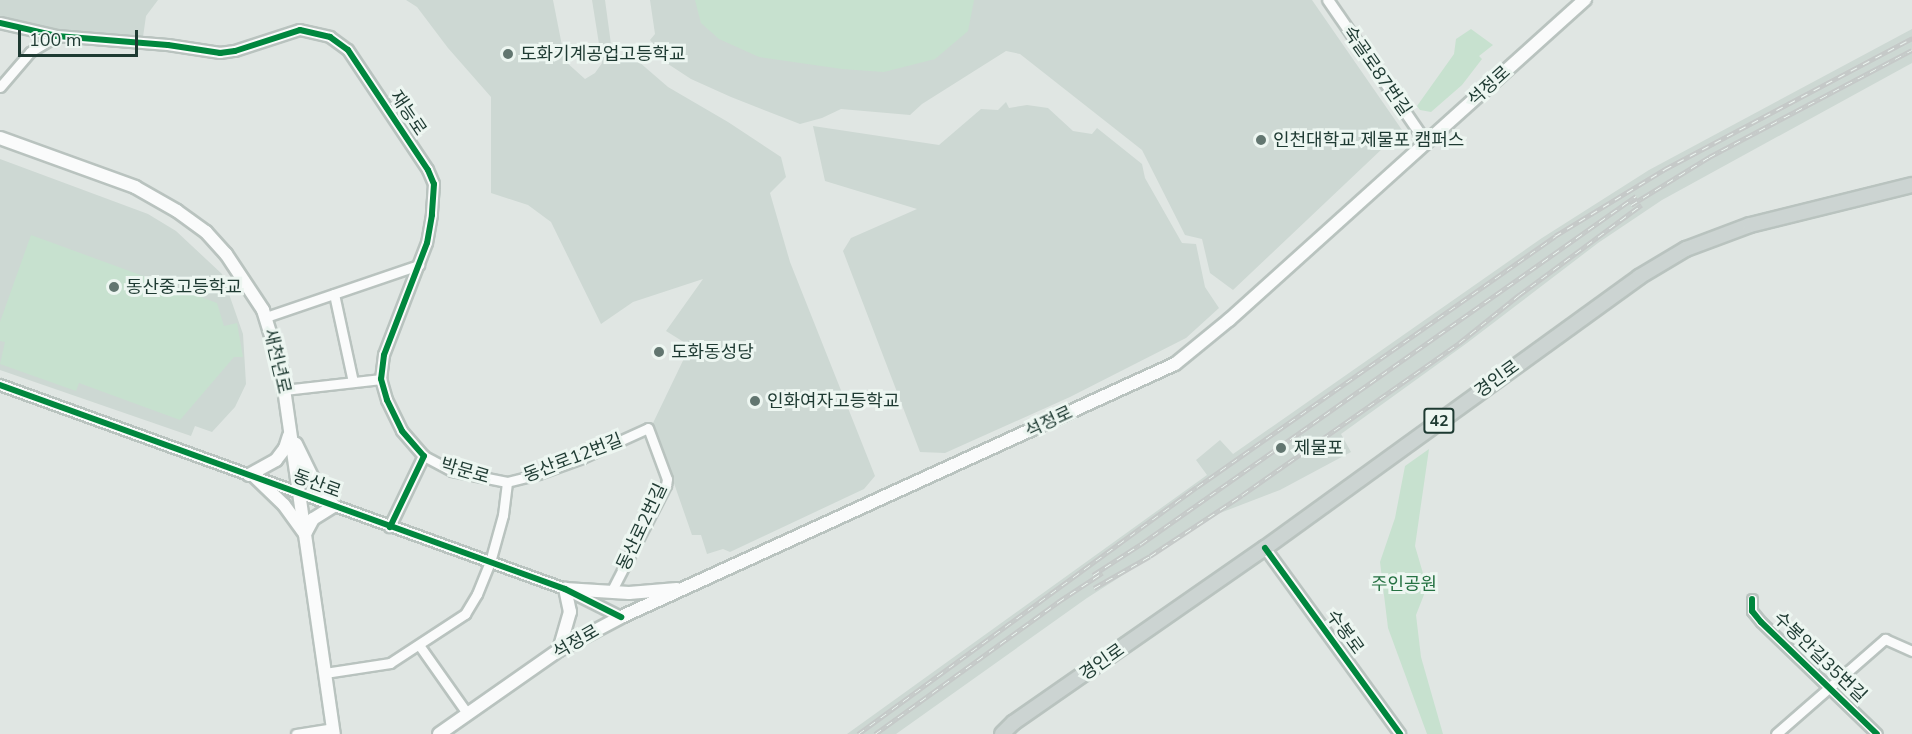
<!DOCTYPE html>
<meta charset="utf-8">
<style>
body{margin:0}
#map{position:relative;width:1912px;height:734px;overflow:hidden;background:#e0e6e3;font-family:"Nunito Sans","Noto Sans KR",sans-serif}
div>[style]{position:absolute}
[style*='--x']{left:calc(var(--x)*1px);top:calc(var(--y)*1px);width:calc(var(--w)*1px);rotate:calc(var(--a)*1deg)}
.built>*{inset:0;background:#cdd8d3}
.green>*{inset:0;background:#c7e1cf}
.roads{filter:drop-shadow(2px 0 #b9c3bf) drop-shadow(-2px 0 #b9c3bf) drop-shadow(0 2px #b9c3bf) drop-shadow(0 -2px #b9c3bf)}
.minor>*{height:9px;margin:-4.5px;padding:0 4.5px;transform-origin:4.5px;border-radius:4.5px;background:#fafbfb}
.tertiary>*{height:10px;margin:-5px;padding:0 5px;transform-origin:5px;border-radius:5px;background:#fafbfb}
.secondary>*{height:12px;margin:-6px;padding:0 6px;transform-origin:6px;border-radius:6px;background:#fafbfb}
.primary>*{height:14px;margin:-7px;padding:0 7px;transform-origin:7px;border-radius:7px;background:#ccd4d2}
.rail>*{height:4.5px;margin-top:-2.25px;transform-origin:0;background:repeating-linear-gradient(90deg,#edf6f1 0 7px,#c5c9c8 0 14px);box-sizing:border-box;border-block:2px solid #c5c9c8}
.cycleway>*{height:6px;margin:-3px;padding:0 3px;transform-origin:3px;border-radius:3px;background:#00873e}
.dots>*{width:16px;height:16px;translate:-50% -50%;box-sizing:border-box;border:3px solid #edf6f1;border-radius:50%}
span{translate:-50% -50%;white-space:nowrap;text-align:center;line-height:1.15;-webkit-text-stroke:6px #edf6f1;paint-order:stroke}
.shield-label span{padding:2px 4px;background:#edf6f1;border:2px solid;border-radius:4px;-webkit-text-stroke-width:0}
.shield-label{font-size:16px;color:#1e3a32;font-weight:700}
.poi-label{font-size:18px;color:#1e3a32}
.left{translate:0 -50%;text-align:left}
.street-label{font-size:18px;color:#1e3a32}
.park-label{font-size:18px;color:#267243}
.scale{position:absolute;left:18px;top:30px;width:120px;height:27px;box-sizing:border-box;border:3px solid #1e3a32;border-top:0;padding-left:8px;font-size:18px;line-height:21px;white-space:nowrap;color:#1e3a32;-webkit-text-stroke:4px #edf6f1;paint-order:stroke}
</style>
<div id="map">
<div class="built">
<div style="clip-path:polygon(0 0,158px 0,146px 16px,143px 37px,61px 31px,0 16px)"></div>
<div style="clip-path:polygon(406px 0,553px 0,565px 61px,585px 79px,595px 73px,602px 63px,592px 0,605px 0,613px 59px,626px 59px,631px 55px,668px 87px,728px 122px,781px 157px,786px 177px,770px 193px,790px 262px,875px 476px,864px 489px,730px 552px,723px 549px,707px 554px,701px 535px,692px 535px,653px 423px,690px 346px,666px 331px,703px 279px,633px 302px,601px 324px,551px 222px,528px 205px,491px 193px,491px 97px,448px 48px,417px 7px)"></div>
<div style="clip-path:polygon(650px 0,1312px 0,1402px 130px,1233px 290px,1210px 273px,1202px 239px,1185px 235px,1142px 150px,1020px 54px,1006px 51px,922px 104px,910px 115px,841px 109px,822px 118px,800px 124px,731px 97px,691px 79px,668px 64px,650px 40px,655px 34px)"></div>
<div style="clip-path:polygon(1912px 29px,1912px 63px,1662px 200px,1598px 243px,1467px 343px,1341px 434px,1351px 452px,1280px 490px,1220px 513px,1087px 598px,896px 734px,847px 734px,1207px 475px,1196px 460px,1220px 440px,1233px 454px,1542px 238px,1649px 170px)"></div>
<div style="clip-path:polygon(1006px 102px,1009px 108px,1027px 105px,1048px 108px,1073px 131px,1092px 134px,1097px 128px,1142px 164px,1145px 178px,1182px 243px,1196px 244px,1205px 287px,1219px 308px,1186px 338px,1070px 397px,945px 453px,920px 452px,843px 251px,851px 238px,917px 209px,825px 181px,813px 126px,939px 145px,981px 109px,998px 110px)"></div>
<div style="clip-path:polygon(0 159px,148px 214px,176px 231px,222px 274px,243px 334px,246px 384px,235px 407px,212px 432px,195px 426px,191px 436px,0 370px)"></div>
</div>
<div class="green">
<div style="clip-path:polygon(695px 0,974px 0,968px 31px,935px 59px,884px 72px,842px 69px,759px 57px,719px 39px,701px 23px)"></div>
<div style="clip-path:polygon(1471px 29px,1493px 45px,1479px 56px,1482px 59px,1462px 85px,1431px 112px,1420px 110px,1417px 106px,1454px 54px,1456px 39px)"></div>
<div style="clip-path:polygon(31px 235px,217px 303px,224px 326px,237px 323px,243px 357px,234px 357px,180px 420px,79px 383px,76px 391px,0 364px,5px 342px,0 341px,0 322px)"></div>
<div style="clip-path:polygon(1429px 449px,1415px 546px,1427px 587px,1416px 615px,1421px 657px,1443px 734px,1427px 734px,1388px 628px,1380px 562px,1395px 518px,1405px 466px)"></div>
</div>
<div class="roads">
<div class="minor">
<div style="--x:0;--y:87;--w:46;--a:-49.4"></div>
<div style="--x:30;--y:52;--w:31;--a:-31"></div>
<div style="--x:334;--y:294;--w:90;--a:77.8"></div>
<div style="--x:266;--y:317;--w:162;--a:-18.8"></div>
<div style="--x:284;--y:390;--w:98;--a:-6.5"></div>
<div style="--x:424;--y:456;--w:32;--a:28"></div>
<div style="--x:452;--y:471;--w:56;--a:11.3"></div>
<div style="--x:507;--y:482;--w:32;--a:-14"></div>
<div style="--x:538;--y:474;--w:47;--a:-20"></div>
<div style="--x:582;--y:458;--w:72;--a:-24.4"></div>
<div style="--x:648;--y:428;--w:54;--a:69.6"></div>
<div style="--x:667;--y:479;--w:6;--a:99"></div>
<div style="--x:666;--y:485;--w:120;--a:117.2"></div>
<div style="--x:1752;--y:599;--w:12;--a:90"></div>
<div style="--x:1752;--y:611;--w:14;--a:51"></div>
<div style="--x:1761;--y:622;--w:161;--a:44"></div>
<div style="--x:419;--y:645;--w:83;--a:54.8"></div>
<div style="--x:325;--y:673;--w:66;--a:-8.7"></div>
<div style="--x:390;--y:663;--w:90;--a:-33.2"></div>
<div style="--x:465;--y:614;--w:23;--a:-59"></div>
<div style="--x:477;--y:594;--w:35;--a:-68"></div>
<div style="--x:490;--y:562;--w:49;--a:-74.5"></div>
<div style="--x:503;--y:515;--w:33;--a:-83"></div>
<div style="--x:296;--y:734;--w:37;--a:-9"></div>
<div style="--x:1776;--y:734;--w:145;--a:-41.1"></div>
<div style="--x:1885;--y:639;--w:30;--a:24"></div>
</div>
<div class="tertiary">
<div style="--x:1328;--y:0;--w:173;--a:55.4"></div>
<div style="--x:0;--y:23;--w:58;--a:12.8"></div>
<div style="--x:57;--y:36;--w:111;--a:4.6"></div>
<div style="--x:168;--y:45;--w:53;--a:8.7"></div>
<div style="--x:220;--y:53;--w:15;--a:-8"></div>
<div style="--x:235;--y:51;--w:68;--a:-17.9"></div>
<div style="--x:300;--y:30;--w:31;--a:13"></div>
<div style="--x:330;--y:37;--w:22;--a:36"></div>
<div style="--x:348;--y:50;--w:144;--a:56.3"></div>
<div style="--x:428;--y:170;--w:15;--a:67"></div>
<div style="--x:434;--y:184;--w:31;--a:94"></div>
<div style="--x:432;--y:215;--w:28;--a:100"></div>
<div style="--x:427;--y:243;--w:120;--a:111"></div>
<div style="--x:384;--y:355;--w:24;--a:97"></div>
<div style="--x:381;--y:379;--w:22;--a:74"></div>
<div style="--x:387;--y:400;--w:34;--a:64"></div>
<div style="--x:402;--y:431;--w:33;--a:49"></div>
<div style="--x:424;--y:456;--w:79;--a:115.6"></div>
<div style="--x:0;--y:385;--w:601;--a:19.85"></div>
<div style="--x:565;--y:589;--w:63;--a:26.6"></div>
<div style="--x:1265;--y:548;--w:230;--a:54"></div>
</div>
<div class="secondary">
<div style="--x:0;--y:138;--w:144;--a:19.9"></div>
<div style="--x:135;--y:187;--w:48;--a:29.7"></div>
<div style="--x:177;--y:211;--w:36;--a:36"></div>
<div style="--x:206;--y:232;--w:30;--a:48"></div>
<div style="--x:226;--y:254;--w:67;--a:56.5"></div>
<div style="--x:263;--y:310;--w:61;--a:72.8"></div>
<div style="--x:281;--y:368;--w:370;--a:81.8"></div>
<div style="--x:249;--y:475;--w:31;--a:-29"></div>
<div style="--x:276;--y:460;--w:15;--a:-53"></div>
<div style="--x:285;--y:448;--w:13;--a:-72"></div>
<div style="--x:255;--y:477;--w:40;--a:44"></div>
<div style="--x:284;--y:505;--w:36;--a:54"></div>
<div style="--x:305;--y:534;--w:17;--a:-62"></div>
<div style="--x:313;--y:519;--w:25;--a:-32"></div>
<div style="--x:334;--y:506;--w:28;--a:-131"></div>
<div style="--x:316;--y:485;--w:46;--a:-116"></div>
<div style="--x:559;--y:650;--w:40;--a:-74"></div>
<div style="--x:570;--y:612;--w:24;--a:-102"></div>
<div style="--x:565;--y:589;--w:64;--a:3.6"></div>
<div style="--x:629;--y:593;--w:48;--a:-4.8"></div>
<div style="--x:439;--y:734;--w:146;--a:-35"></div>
<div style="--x:559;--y:650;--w:70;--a:-28"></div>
<div style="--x:621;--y:617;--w:609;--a:-24.55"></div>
<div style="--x:1175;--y:364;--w:70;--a:-39.2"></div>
<div style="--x:1229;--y:320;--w:479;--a:-42"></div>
</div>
<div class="primary">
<div style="--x:1002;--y:734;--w:16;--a:-45"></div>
<div style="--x:1013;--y:723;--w:307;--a:-34.8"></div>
<div style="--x:1265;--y:548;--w:462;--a:-35.9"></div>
<div style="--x:1639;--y:277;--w:55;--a:-30.8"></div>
<div style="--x:1686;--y:249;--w:68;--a:-20.6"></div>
<div style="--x:1750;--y:225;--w:167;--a:-13.9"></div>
</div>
</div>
<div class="rail">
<div style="--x:1631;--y:205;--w:92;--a:-31.6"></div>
<div style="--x:1709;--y:157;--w:229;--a:-27.8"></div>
<div style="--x:1093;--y:575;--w:57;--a:-32.9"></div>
<div style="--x:1141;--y:544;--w:605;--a:-35.11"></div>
<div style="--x:1094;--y:588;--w:64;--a:-29.7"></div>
<div style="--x:1150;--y:556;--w:110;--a:-33.5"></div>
<div style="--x:1242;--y:495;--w:265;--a:-35"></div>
<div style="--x:1459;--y:343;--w:77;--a:-38.7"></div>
<div style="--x:1519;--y:295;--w:152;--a:-36.4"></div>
<div style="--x:858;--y:734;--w:419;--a:-36.1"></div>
<div style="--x:1197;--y:487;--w:437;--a:-35"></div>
<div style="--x:1555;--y:236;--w:129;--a:-31.3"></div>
<div style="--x:1665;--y:169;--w:280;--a:-27.9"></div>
<div style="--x:875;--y:734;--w:226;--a:-35.8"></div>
<div style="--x:1058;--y:602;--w:53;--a:-33.4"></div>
</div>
<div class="cycleway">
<div style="--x:0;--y:23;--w:58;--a:12.8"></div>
<div style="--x:57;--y:36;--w:111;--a:4.6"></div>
<div style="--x:168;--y:45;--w:53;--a:8.7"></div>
<div style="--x:220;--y:53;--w:15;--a:-8"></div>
<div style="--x:235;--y:51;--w:68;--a:-17.9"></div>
<div style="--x:300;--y:30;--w:31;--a:13"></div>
<div style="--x:330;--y:37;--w:22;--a:36"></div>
<div style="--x:348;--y:50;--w:144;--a:56.3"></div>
<div style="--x:428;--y:170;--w:15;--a:67"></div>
<div style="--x:434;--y:184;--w:31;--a:94"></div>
<div style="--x:432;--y:215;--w:28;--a:100"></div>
<div style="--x:427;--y:243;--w:120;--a:111"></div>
<div style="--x:384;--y:355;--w:24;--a:97"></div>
<div style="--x:381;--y:379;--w:22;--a:74"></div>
<div style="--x:387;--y:400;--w:34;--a:64"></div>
<div style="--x:402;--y:431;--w:33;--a:49"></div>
<div style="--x:424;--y:456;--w:79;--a:115.6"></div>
<div style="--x:0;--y:385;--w:601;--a:19.85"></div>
<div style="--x:565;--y:589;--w:63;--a:26.6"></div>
<div style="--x:1265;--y:548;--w:230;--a:54"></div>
<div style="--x:1752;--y:599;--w:12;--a:90"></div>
<div style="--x:1752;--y:611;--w:14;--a:51"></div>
<div style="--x:1761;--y:622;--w:161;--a:44"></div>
</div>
<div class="dots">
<div style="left:508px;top:54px;background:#627670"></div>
<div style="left:1261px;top:140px;background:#627670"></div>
<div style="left:114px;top:287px;background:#627670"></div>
<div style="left:659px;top:352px;background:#627670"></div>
<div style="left:755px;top:401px;background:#627670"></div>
<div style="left:1281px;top:448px;background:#627670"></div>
</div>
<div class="shield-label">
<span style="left:1439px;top:421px">42</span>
</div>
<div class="poi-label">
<span class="left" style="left:520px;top:54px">도화기계공업고등학교</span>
<span class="left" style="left:1273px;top:140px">인천대학교 제물포 캠퍼스</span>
<span class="left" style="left:126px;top:287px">동산중고등학교</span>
<span class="left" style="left:671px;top:352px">도화동성당</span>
<span class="left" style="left:767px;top:401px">인화여자고등학교</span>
<span class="left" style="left:1294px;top:448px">제물포</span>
</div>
<div class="street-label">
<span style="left:1377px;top:71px;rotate:55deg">숙골로87번길</span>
<span style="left:1489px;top:86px;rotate:-42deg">석정로</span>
<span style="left:408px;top:113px;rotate:56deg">재능로</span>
<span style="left:277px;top:361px;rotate:77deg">새천년로</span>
<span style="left:1497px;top:379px;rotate:-36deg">경인로</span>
<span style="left:1049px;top:422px;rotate:-25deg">석정로</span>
<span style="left:573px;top:458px;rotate:-21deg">동산로12번길</span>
<span style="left:465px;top:471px;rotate:16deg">박문로</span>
<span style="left:317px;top:484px;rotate:20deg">동산로</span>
<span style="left:642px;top:527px;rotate:-65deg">동산로2번길</span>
<span style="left:1345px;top:632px;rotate:54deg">수봉로</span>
<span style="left:576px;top:642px;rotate:-30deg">석정로</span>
<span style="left:1820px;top:657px;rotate:44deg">수봉안길35번길</span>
<span style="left:1102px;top:662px;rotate:-35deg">경인로</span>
</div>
<div class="park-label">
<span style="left:1404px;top:584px">주인공원</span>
</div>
<div class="scale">100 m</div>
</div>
